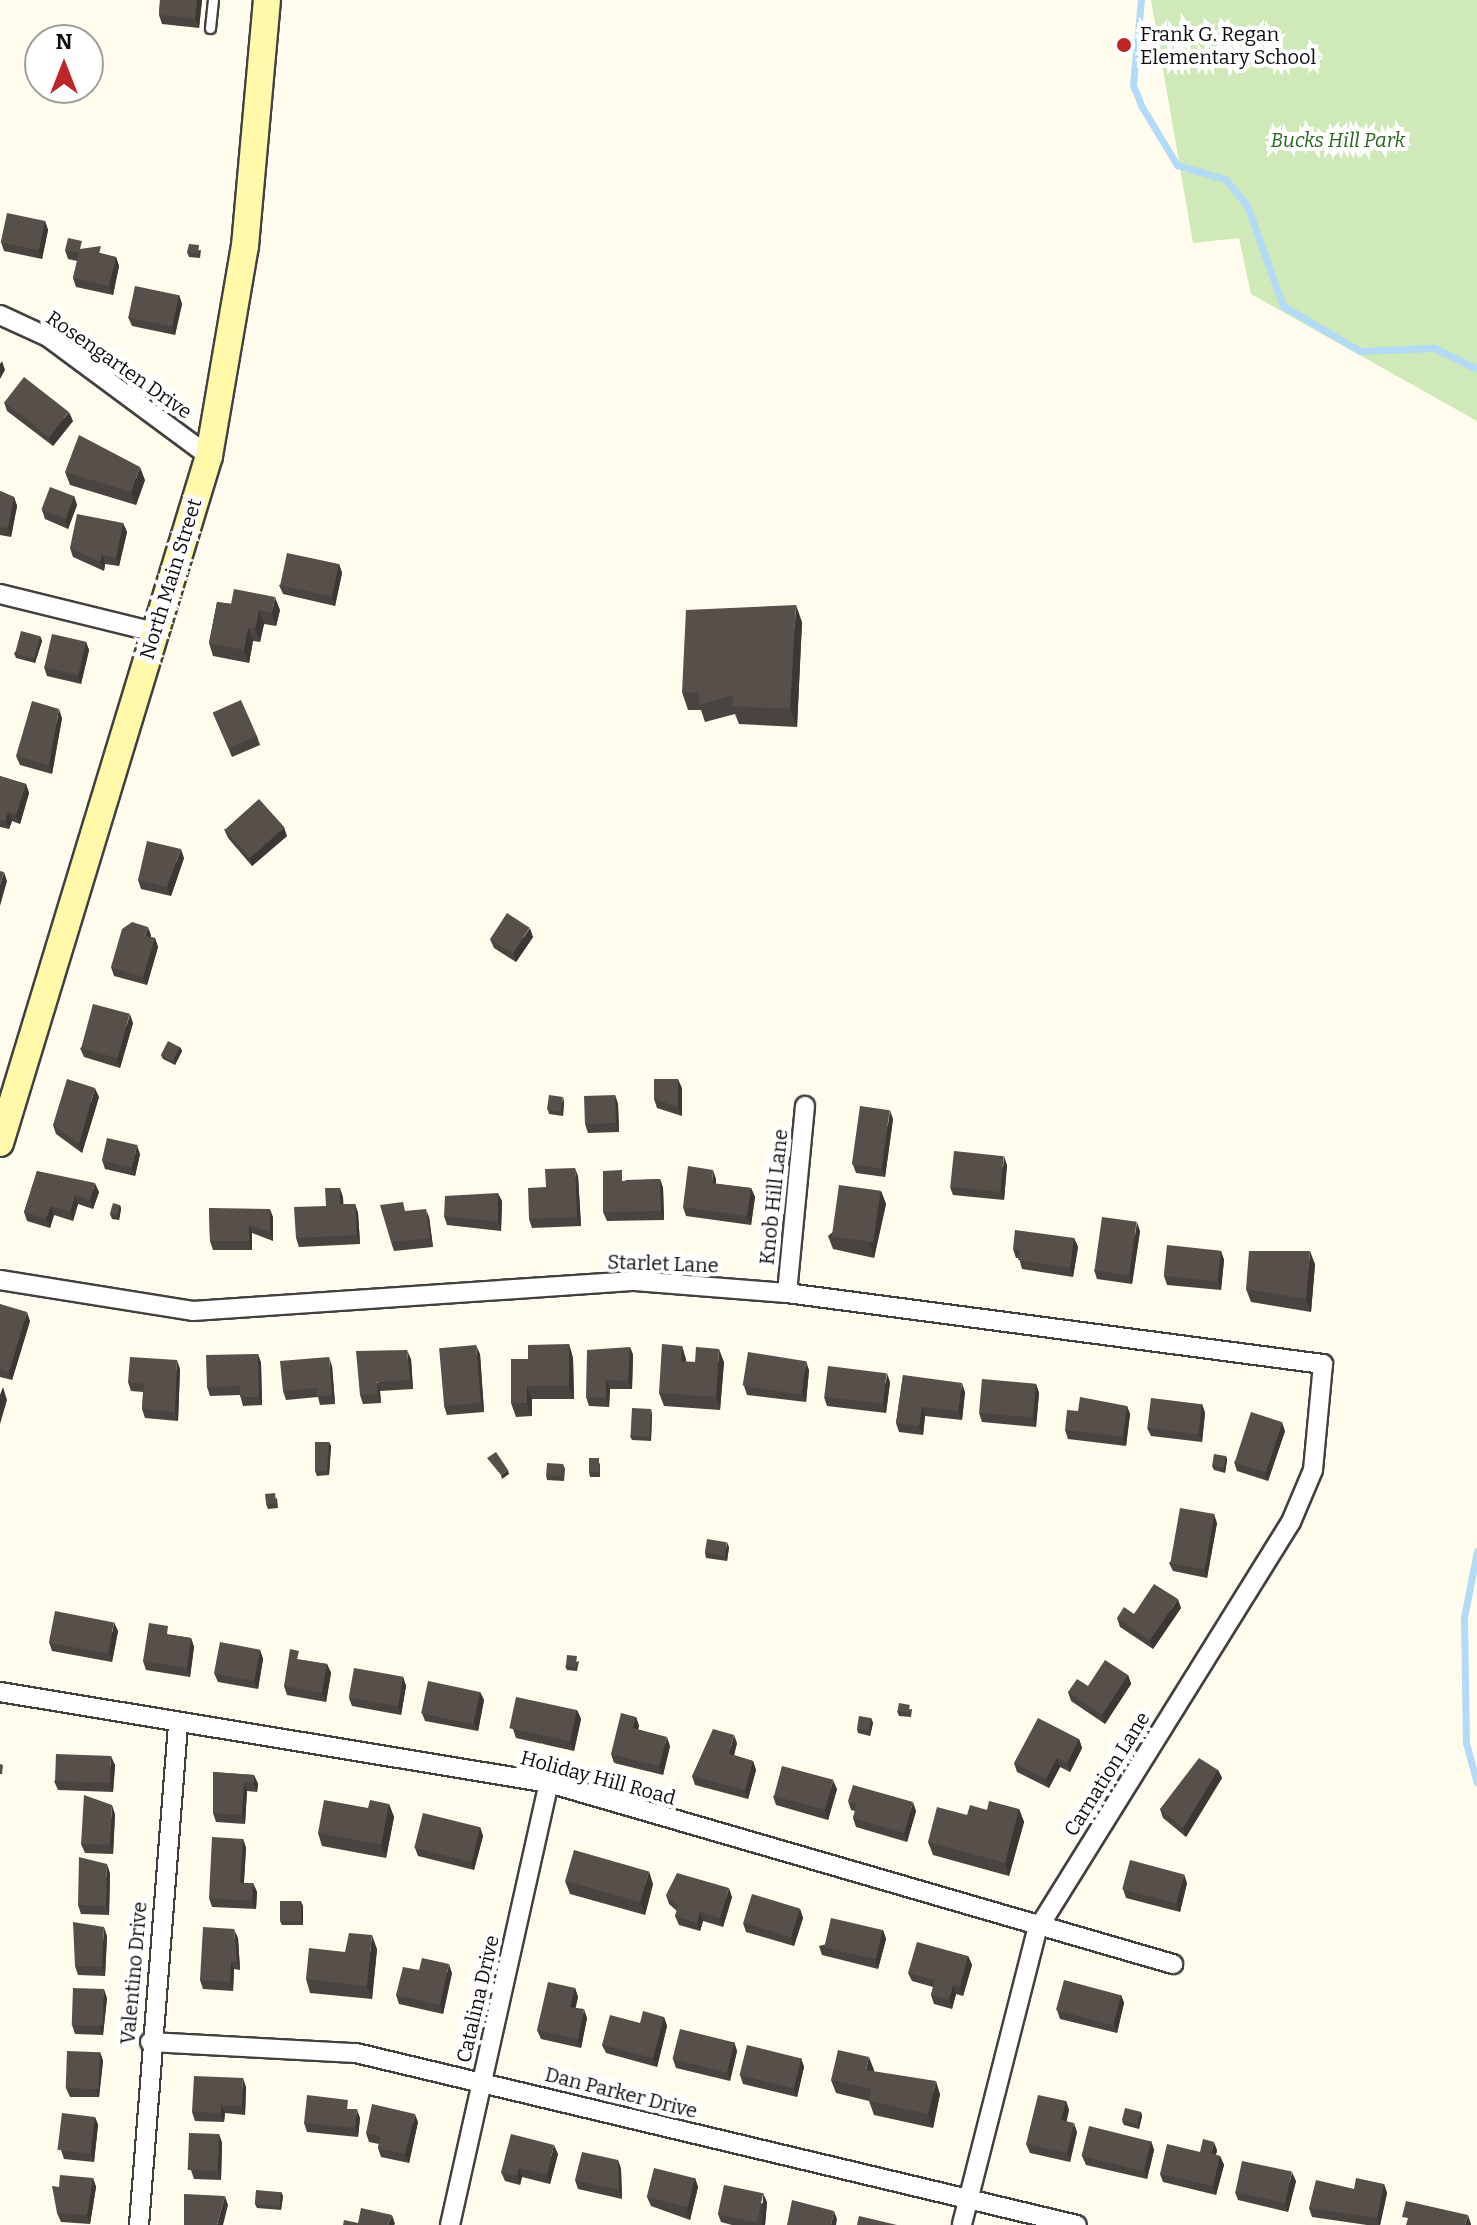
<!DOCTYPE html>
<style>
body{margin:0}
#map{position:relative;width:1477px;height:2225px;overflow:hidden;background:#fffcee;font-family:Bitter,serif}
div>[style]{position:absolute}
[style*='--x']{left:calc(var(--x)*1px);top:calc(var(--y)*1px);width:calc(var(--w)*1px);rotate:calc(var(--a)*1deg)}
.green>*{inset:0;background:#d0e9b8}
.stream>*{height:7px;margin:-3.5px;padding:0 3.5px;transform-origin:3.5px;border-radius:3.5px;background:#b3daf6}
.roads{filter:drop-shadow(2px 0 #414141) drop-shadow(-2px 0 #414141) drop-shadow(0 2px #414141) drop-shadow(0 -2px #414141)}
.lane>*{height:9px;margin:-4.5px;padding:0 4.5px;transform-origin:4.5px;border-radius:4.5px;background:#fff}
.street>*{height:18px;margin:-9px;padding:0 9px;transform-origin:9px;border-radius:9px;background:#fff}
.secondary>*{height:26px;margin:-13px;padding:0 13px;transform-origin:13px;border-radius:13px;background:#fff9a9}
.wall>*{inset:0;background:#4a4440}
.shaded-wall>*{inset:0;background:#3c3734}
.building>*{inset:0;background:#564f4a;transform-origin:0 0}
.dots>*{width:22px;height:22px;translate:-50% -50%;box-sizing:border-box;border:4px solid #fff;border-radius:50%}
span{translate:-50% -50%;white-space:nowrap;text-align:center;line-height:1.15;-webkit-text-stroke:8px #fff;paint-order:stroke}
.poi-label{font-size:20px;color:#0e0e0e}
.left{translate:0 -50%;text-align:left}
.park-label{font-size:20px;color:#29661e;font-style:italic}
.street-label{font-size:20px;color:#0e0e0e}
.north{position:absolute;left:24px;top:24px;width:80px;height:80px;box-sizing:border-box;background:#fff;border:2px solid #9f9f9f;border-radius:50%;rotate:0deg;font-size:22px;font-weight:700;line-height:32px;text-align:center;color:#0e0e0e}
.north::after{content:'';display:block;margin:auto;width:28px;height:36px;background:#be2526;clip-path:polygon(50% 0,100% 100%,50% 72%,0 100%)}
</style>
<div id="map">
<div class="green">
<div style="clip-path:polygon(1151px 0,1477px 0,1477px 421px,1251px 294px,1239px 238px,1193px 243px)"></div>
</div>
<div class="stream">
<div style="--x:1141;--y:0;--w:85;--a:95.4"></div>
<div style="--x:1133;--y:85;--w:24;--a:68"></div>
<div style="--x:1142;--y:107;--w:68;--a:58.9"></div>
<div style="--x:1177;--y:165;--w:50;--a:16.3"></div>
<div style="--x:1225;--y:179;--w:34;--a:50"></div>
<div style="--x:1247;--y:205;--w:107;--a:70.4"></div>
<div style="--x:1283;--y:306;--w:89;--a:30.3"></div>
<div style="--x:1360;--y:351;--w:74;--a:-2.3"></div>
<div style="--x:1434;--y:348;--w:48;--a:26"></div>
<div style="--x:1477;--y:1551;--w:67;--a:101.1"></div>
<div style="--x:1464;--y:1617;--w:126;--a:89.1"></div>
<div style="--x:1466;--y:1743;--w:41;--a:74.6"></div>
</div>
<div class="roads">
<div class="lane">
<div style="--x:210;--y:28;--w:28;--a:-84"></div>
</div>
<div class="street">
<div style="--x:0;--y:315;--w:53;--a:24.6"></div>
<div style="--x:48;--y:337;--w:200;--a:36.5"></div>
<div style="--x:0;--y:594;--w:160;--a:13.8"></div>
<div style="--x:0;--y:1280;--w:195;--a:9.1"></div>
<div style="--x:193;--y:1311;--w:443;--a:-3.9"></div>
<div style="--x:635;--y:1281;--w:152;--a:4.5"></div>
<div style="--x:787;--y:1293;--w:541;--a:7.55"></div>
<div style="--x:1323;--y:1364;--w:106;--a:95.4"></div>
<div style="--x:1313;--y:1470;--w:56;--a:112.9"></div>
<div style="--x:1291;--y:1522;--w:481;--a:121.9"></div>
<div style="--x:1037;--y:1930;--w:304;--a:104.3"></div>
<div style="--x:787;--y:1293;--w:188;--a:-84.5"></div>
<div style="--x:0;--y:1692;--w:556;--a:9.41"></div>
<div style="--x:549;--y:1783;--w:650;--a:16.18"></div>
<div style="--x:150;--y:2042;--w:206;--a:3.1"></div>
<div style="--x:356;--y:2053;--w:741;--a:13.42"></div>
<div style="--x:139;--y:2225;--w:502;--a:-85.54"></div>
<div style="--x:450;--y:2225;--w:453;--a:-77.4"></div>
</div>
<div class="secondary">
<div style="--x:0;--y:1143;--w:718;--a:-73.08"></div>
<div style="--x:209;--y:456;--w:213;--a:-80.3"></div>
<div style="--x:245;--y:246;--w:247;--a:-84.9"></div>
</div>
</div>
<div class="wall">
<div style="clip-path:polygon(160px 0,202px 0,199px 28px,162px 24px,159px 15px)"></div>
<div style="clip-path:polygon(45px 221px,48px 230px,42px 259px,4px 251px,1px 242px)"></div>
<div style="clip-path:polygon(85px 249px,116px 257px,119px 266px,113px 295px,76px 287px,73px 278px,77px 261px,68px 259px,65px 250px)"></div>
<div style="clip-path:polygon(201px 250px,200px 258px,189px 257px,187px 252px)"></div>
<div style="clip-path:polygon(179px 295px,182px 304px,175px 335px,132px 326px,128px 317px)"></div>
<div style="clip-path:polygon(4px 402px,73px 421px,53px 446px,7px 411px)"></div>
<div style="clip-path:polygon(65px 472px,145px 480px,136px 505px,70px 485px)"></div>
<div style="clip-path:polygon(0 491px,14px 497px,17px 506px,11px 537px,0 535px)"></div>
<div style="clip-path:polygon(74px 496px,77px 505px,68px 529px,45px 519px,42px 510px)"></div>
<div style="clip-path:polygon(123px 523px,127px 532px,119px 566px,105px 564px,104px 571px,73px 557px,70px 548px)"></div>
<div style="clip-path:polygon(339px 564px,342px 573px,335px 606px,283px 594px,279px 585px)"></div>
<div style="clip-path:polygon(217px 602px,280px 610px,276px 626px,264px 624px,260px 642px,253px 641px,249px 663px,213px 656px,209px 643px)"></div>
<div style="clip-path:polygon(802px 622px,797px 727px,739px 724px,735px 714px,705px 722px,701px 710px,688px 710px,682px 692px)"></div>
<div style="clip-path:polygon(40px 636px,42px 641px,35px 663px,16px 658px,14px 653px)"></div>
<div style="clip-path:polygon(86px 642px,89px 650px,81px 684px,47px 676px,44px 667px)"></div>
<div style="clip-path:polygon(213px 713px,257px 736px,260px 745px,232px 757px)"></div>
<div style="clip-path:polygon(62px 718px,52px 774px,20px 765px,16px 756px)"></div>
<div style="clip-path:polygon(0 776px,26px 784px,29px 793px,20px 824px,12px 821px,9px 829px,0 827px)"></div>
<div style="clip-path:polygon(224px 829px,287px 836px,252px 866px,228px 838px)"></div>
<div style="clip-path:polygon(184px 858px,171px 896px,141px 889px,138px 880px)"></div>
<div style="clip-path:polygon(151px 935px,151px 937px,155px 938px,158px 947px,147px 985px,114px 976px,111px 967px)"></div>
<div style="clip-path:polygon(533px 937px,516px 962px,494px 948px,490px 939px)"></div>
<div style="clip-path:polygon(133px 1023px,120px 1068px,84px 1057px,80px 1048px)"></div>
<div style="clip-path:polygon(180px 1047px,182px 1051px,175px 1065px,163px 1059px,161px 1055px)"></div>
<div style="clip-path:polygon(682px 1088px,682px 1116px,657px 1108px,654px 1099px)"></div>
<div style="clip-path:polygon(615px 1095px,618px 1104px,619px 1132px,588px 1133px,585px 1124px)"></div>
<div style="clip-path:polygon(99px 1097px,82px 1153px,56px 1134px,53px 1125px)"></div>
<div style="clip-path:polygon(564px 1101px,563px 1116px,549px 1114px,548px 1110px)"></div>
<div style="clip-path:polygon(893px 1119px,885px 1177px,856px 1173px,853px 1165px)"></div>
<div style="clip-path:polygon(140px 1154px,135px 1176px,105px 1169px,102px 1160px)"></div>
<div style="clip-path:polygon(1007px 1165px,1004px 1200px,953px 1195px,950px 1187px)"></div>
<div style="clip-path:polygon(37px 1171px,99px 1192px,93px 1209px,78px 1204px,73px 1221px,54px 1215px,50px 1228px,27px 1221px,24px 1212px)"></div>
<div style="clip-path:polygon(578px 1176px,581px 1226px,532px 1228px,529px 1219px,546px 1187px)"></div>
<div style="clip-path:polygon(660px 1179px,663px 1188px,664px 1220px,607px 1221px,603px 1212px,626px 1180px)"></div>
<div style="clip-path:polygon(716px 1179px,716px 1184px,751px 1188px,755px 1197px,751px 1225px,686px 1216px,683px 1207px)"></div>
<div style="clip-path:polygon(881px 1191px,886px 1204px,874px 1258px,833px 1249px,828px 1236px)"></div>
<div style="clip-path:polygon(343px 1197px,343px 1204px,355px 1204px,358px 1213px,360px 1244px,299px 1247px,296px 1238px,326px 1206px)"></div>
<div style="clip-path:polygon(502px 1201px,501px 1231px,447px 1225px,444px 1216px)"></div>
<div style="clip-path:polygon(120px 1205px,121px 1209px,119px 1220px,112px 1219px,110px 1214px)"></div>
<div style="clip-path:polygon(209px 1208px,273px 1217px,273px 1241px,252px 1233px,252px 1250px,213px 1250px,210px 1241px)"></div>
<div style="clip-path:polygon(407px 1211px,429px 1217px,433px 1247px,394px 1251px,391px 1242px)"></div>
<div style="clip-path:polygon(1140px 1231px,1132px 1284px,1097px 1279px,1094px 1270px)"></div>
<div style="clip-path:polygon(1074px 1238px,1078px 1247px,1073px 1277px,1022px 1269px,1019px 1258px,1016px 1258px,1013px 1249px)"></div>
<div style="clip-path:polygon(1221px 1251px,1224px 1260px,1221px 1290px,1167px 1285px,1164px 1276px)"></div>
<div style="clip-path:polygon(1315px 1264px,1311px 1312px,1251px 1302px,1246px 1289px)"></div>
<div style="clip-path:polygon(0 1304px,30px 1321px,12px 1380px,0 1377px)"></div>
<div style="clip-path:polygon(569px 1344px,573px 1358px,574px 1399px,532px 1399px,532px 1416px,516px 1417px,511px 1403px,528px 1359px)"></div>
<div style="clip-path:polygon(682px 1346px,686px 1362px,724px 1362px,720px 1410px,664px 1406px,659px 1393px)"></div>
<div style="clip-path:polygon(630px 1347px,633px 1355px,632px 1389px,610px 1389px,609px 1407px,589px 1406px,586px 1397px)"></div>
<div style="clip-path:polygon(258px 1354px,261px 1363px,262px 1405px,243px 1406px,240px 1395px,210px 1396px,207px 1387px)"></div>
<div style="clip-path:polygon(480px 1354px,484px 1412px,447px 1415px,444px 1406px)"></div>
<div style="clip-path:polygon(411px 1359px,413px 1389px,380px 1391px,381px 1403px,363px 1404px,360px 1395px)"></div>
<div style="clip-path:polygon(332px 1366px,335px 1404px,320px 1405px,318px 1397px,286px 1400px,283px 1391px)"></div>
<div style="clip-path:polygon(180px 1369px,178px 1421px,145px 1418px,142px 1409px,143px 1392px,131px 1391px,128px 1382px)"></div>
<div style="clip-path:polygon(809px 1370px,806px 1402px,747px 1395px,744px 1386px)"></div>
<div style="clip-path:polygon(903px 1375px,965px 1392px,962px 1420px,925px 1416px,923px 1435px,899px 1432px,896px 1423px)"></div>
<div style="clip-path:polygon(890px 1382px,886px 1413px,827px 1406px,824px 1397px)"></div>
<div style="clip-path:polygon(1036px 1384px,1039px 1393px,1036px 1427px,982px 1422px,979px 1413px)"></div>
<div style="clip-path:polygon(1202px 1404px,1205px 1413px,1202px 1442px,1151px 1436px,1147px 1428px)"></div>
<div style="clip-path:polygon(1127px 1406px,1130px 1414px,1126px 1446px,1068px 1439px,1065px 1430px)"></div>
<div style="clip-path:polygon(652px 1413px,651px 1441px,632px 1440px,630px 1436px)"></div>
<div style="clip-path:polygon(1285px 1431px,1268px 1481px,1237px 1471px,1234px 1462px)"></div>
<div style="clip-path:polygon(329px 1442px,331px 1446px,329px 1475px,317px 1476px,315px 1471px)"></div>
<div style="clip-path:polygon(1226px 1456px,1227px 1460px,1225px 1473px,1214px 1470px,1212px 1466px)"></div>
<div style="clip-path:polygon(600px 1463px,600px 1477px,590px 1477px,589px 1472px)"></div>
<div style="clip-path:polygon(563px 1464px,565px 1469px,564px 1481px,547px 1480px,546px 1475px)"></div>
<div style="clip-path:polygon(277px 1498px,278px 1508px,268px 1509px,266px 1504px)"></div>
<div style="clip-path:polygon(1217px 1523px,1207px 1578px,1173px 1571px,1169px 1563px)"></div>
<div style="clip-path:polygon(729px 1547px,727px 1561px,706px 1558px,705px 1553px)"></div>
<div style="clip-path:polygon(1181px 1608px,1153px 1649px,1120px 1627px,1117px 1618px,1134px 1614px)"></div>
<div style="clip-path:polygon(118px 1631px,112px 1662px,52px 1651px,49px 1642px)"></div>
<div style="clip-path:polygon(171px 1635px,191px 1638px,194px 1647px,190px 1677px,146px 1670px,143px 1661px)"></div>
<div style="clip-path:polygon(260px 1650px,263px 1659px,258px 1689px,218px 1682px,214px 1673px)"></div>
<div style="clip-path:polygon(302px 1660px,327px 1664px,331px 1673px,326px 1702px,287px 1695px,284px 1686px)"></div>
<div style="clip-path:polygon(579px 1661px,577px 1671px,567px 1670px,565px 1666px)"></div>
<div style="clip-path:polygon(1128px 1675px,1131px 1684px,1105px 1724px,1071px 1701px,1068px 1692px)"></div>
<div style="clip-path:polygon(403px 1677px,406px 1686px,401px 1715px,352px 1706px,349px 1698px)"></div>
<div style="clip-path:polygon(480px 1692px,484px 1700px,478px 1731px,425px 1721px,422px 1713px)"></div>
<div style="clip-path:polygon(912px 1709px,911px 1717px,899px 1716px,897px 1711px)"></div>
<div style="clip-path:polygon(577px 1710px,581px 1719px,574px 1751px,516px 1738px,513px 1729px)"></div>
<div style="clip-path:polygon(636px 1717px,639px 1726px,638px 1730px,670px 1746px,663px 1775px,614px 1763px,611px 1754px)"></div>
<div style="clip-path:polygon(871px 1718px,873px 1723px,870px 1736px,858px 1733px,857px 1729px)"></div>
<div style="clip-path:polygon(1079px 1739px,1082px 1748px,1070px 1772px,1060px 1767px,1049px 1788px,1017px 1772px,1014px 1763px)"></div>
<div style="clip-path:polygon(737px 1743px,734px 1755px,753px 1761px,756px 1770px,748px 1799px,695px 1785px,692px 1776px)"></div>
<div style="clip-path:polygon(115px 1765px,113px 1792px,58px 1790px,54px 1781px)"></div>
<div style="clip-path:polygon(1218px 1770px,1222px 1778px,1186px 1837px,1163px 1818px,1160px 1809px)"></div>
<div style="clip-path:polygon(213px 1772px,254px 1775px,258px 1784px,257px 1792px,247px 1791px,245px 1824px,216px 1822px,213px 1813px)"></div>
<div style="clip-path:polygon(837px 1789px,828px 1820px,776px 1805px,773px 1796px)"></div>
<div style="clip-path:polygon(848px 1801px,916px 1811px,907px 1842px,856px 1827px,853px 1818px,855px 1811px,851px 1810px)"></div>
<div style="clip-path:polygon(389px 1804px,394px 1817px,386px 1858px,322px 1846px,318px 1833px,368px 1808px)"></div>
<div style="clip-path:polygon(1019px 1809px,1024px 1822px,1009px 1876px,933px 1855px,928px 1842px,967px 1815px,987px 1810px)"></div>
<div style="clip-path:polygon(115px 1814px,113px 1854px,85px 1853px,81px 1844px)"></div>
<div style="clip-path:polygon(480px 1827px,483px 1836px,474px 1870px,418px 1856px,415px 1848px)"></div>
<div style="clip-path:polygon(243px 1839px,246px 1848px,244px 1883px,253px 1883px,257px 1892px,256px 1909px,212px 1907px,209px 1898px)"></div>
<div style="clip-path:polygon(110px 1873px,109px 1915px,81px 1914px,78px 1905px)"></div>
<div style="clip-path:polygon(565px 1881px,653px 1884px,645px 1915px,570px 1894px)"></div>
<div style="clip-path:polygon(1187px 1883px,1180px 1912px,1126px 1898px,1123px 1889px)"></div>
<div style="clip-path:polygon(666px 1895px,732px 1897px,723px 1927px,703px 1921px,700px 1931px,679px 1925px,675px 1916px,677px 1911px,669px 1904px)"></div>
<div style="clip-path:polygon(303px 1906px,303px 1925px,282px 1925px,280px 1921px)"></div>
<div style="clip-path:polygon(800px 1909px,803px 1918px,794px 1946px,746px 1932px,743px 1923px)"></div>
<div style="clip-path:polygon(883px 1930px,886px 1939px,878px 1969px,822px 1955px,819px 1946px)"></div>
<div style="clip-path:polygon(107px 1936px,105px 1976px,78px 1975px,75px 1966px)"></div>
<div style="clip-path:polygon(238px 1938px,240px 1970px,234px 1969px,233px 1991px,203px 1989px,200px 1980px)"></div>
<div style="clip-path:polygon(377px 1949px,372px 1999px,310px 1993px,306px 1979px)"></div>
<div style="clip-path:polygon(968px 1956px,972px 1965px,963px 1996px,956px 1994px,952px 2009px,934px 2004px,931px 1995px,933px 1987px,912px 1981px,908px 1973px)"></div>
<div style="clip-path:polygon(419px 1970px,452px 1973px,443px 2014px,399px 2004px,396px 1995px)"></div>
<div style="clip-path:polygon(575px 1988px,578px 1997px,575px 2008px,587px 2018px,581px 2048px,541px 2039px,537px 2030px)"></div>
<div style="clip-path:polygon(1121px 1995px,1124px 2003px,1117px 2033px,1060px 2019px,1057px 2010px)"></div>
<div style="clip-path:polygon(107px 1998px,103px 2035px,75px 2034px,72px 2025px)"></div>
<div style="clip-path:polygon(664px 2017px,667px 2026px,657px 2067px,606px 2053px,602px 2045px,640px 2023px)"></div>
<div style="clip-path:polygon(734px 2042px,737px 2051px,730px 2081px,676px 2068px,673px 2059px)"></div>
<div style="clip-path:polygon(100px 2052px,103px 2061px,99px 2097px,70px 2097px,66px 2088px)"></div>
<div style="clip-path:polygon(801px 2058px,804px 2067px,797px 2097px,743px 2084px,740px 2075px)"></div>
<div style="clip-path:polygon(874px 2070px,873px 2072px,940px 2094px,933px 2128px,874px 2115px,869px 2101px,836px 2093px,831px 2080px)"></div>
<div style="clip-path:polygon(246px 2087px,245px 2115px,225px 2113px,224px 2122px,195px 2121px,192px 2112px)"></div>
<div style="clip-path:polygon(1066px 2101px,1069px 2110px,1066px 2121px,1077px 2132px,1070px 2162px,1030px 2153px,1026px 2144px)"></div>
<div style="clip-path:polygon(351px 2109px,360px 2118px,358px 2137px,307px 2132px,304px 2123px)"></div>
<div style="clip-path:polygon(1141px 2112px,1142px 2116px,1139px 2129px,1124px 2125px,1122px 2121px)"></div>
<div style="clip-path:polygon(95px 2117px,98px 2125px,94px 2162px,64px 2159px,61px 2150px)"></div>
<div style="clip-path:polygon(418px 2122px,409px 2163px,381px 2157px,378px 2148px,379px 2144px,369px 2142px,366px 2133px)"></div>
<div style="clip-path:polygon(219px 2134px,222px 2143px,221px 2180px,194px 2179px,191px 2170px)"></div>
<div style="clip-path:polygon(1151px 2141px,1154px 2150px,1147px 2179px,1086px 2165px,1082px 2156px)"></div>
<div style="clip-path:polygon(1217px 2150px,1216px 2155px,1220px 2156px,1224px 2165px,1216px 2195px,1163px 2182px,1160px 2174px,1200px 2152px)"></div>
<div style="clip-path:polygon(558px 2154px,550px 2184px,522px 2177px,520px 2185px,505px 2181px,501px 2172px)"></div>
<div style="clip-path:polygon(618px 2160px,621px 2169px,622px 2199px,578px 2189px,575px 2180px)"></div>
<div style="clip-path:polygon(93px 2178px,96px 2187px,90px 2224px,61px 2222px,57px 2213px)"></div>
<div style="clip-path:polygon(695px 2178px,698px 2187px,690px 2220px,651px 2206px,647px 2197px)"></div>
<div style="clip-path:polygon(1296px 2181px,1288px 2212px,1238px 2200px,1235px 2192px)"></div>
<div style="clip-path:polygon(1384px 2184px,1387px 2193px,1380px 2225px,1367px 2225px,1312px 2217px,1309px 2208px,1354px 2189px)"></div>
<div style="clip-path:polygon(281px 2192px,283px 2196px,281px 2210px,257px 2208px,255px 2204px)"></div>
<div style="clip-path:polygon(767px 2202px,765px 2225px,732px 2225px,721px 2222px,718px 2214px)"></div>
</div>
<div class="shaded-wall">
<div style="clip-path:polygon(197px 0,202px 0,199px 28px,195px 19px)"></div>
<div style="clip-path:polygon(45px 221px,48px 230px,42px 259px,38px 251px)"></div>
<div style="clip-path:polygon(116px 257px,119px 266px,113px 295px,109px 286px)"></div>
<div style="clip-path:polygon(179px 295px,182px 304px,175px 335px,172px 326px)"></div>
<div style="clip-path:polygon(2px 361px,5px 370px,0 379px,0 364px)"></div>
<div style="clip-path:polygon(69px 412px,73px 421px,53px 446px,49px 438px)"></div>
<div style="clip-path:polygon(140px 467px,145px 480px,136px 505px,131px 492px)"></div>
<div style="clip-path:polygon(74px 496px,77px 505px,68px 529px,65px 520px)"></div>
<div style="clip-path:polygon(14px 497px,17px 506px,11px 537px,8px 528px)"></div>
<div style="clip-path:polygon(123px 523px,127px 532px,119px 566px,116px 558px)"></div>
<div style="clip-path:polygon(102px 555px,105px 564px,104px 571px,100px 562px)"></div>
<div style="clip-path:polygon(339px 564px,342px 573px,335px 606px,332px 597px)"></div>
<div style="clip-path:polygon(275px 597px,280px 610px,276px 626px,272px 613px)"></div>
<div style="clip-path:polygon(796px 605px,802px 622px,797px 727px,790px 709px)"></div>
<div style="clip-path:polygon(259px 610px,264px 624px,260px 642px,255px 629px)"></div>
<div style="clip-path:polygon(248px 628px,253px 641px,249px 663px,244px 650px)"></div>
<div style="clip-path:polygon(40px 636px,42px 641px,35px 663px,33px 659px)"></div>
<div style="clip-path:polygon(86px 642px,89px 650px,81px 684px,78px 675px)"></div>
<div style="clip-path:polygon(59px 709px,62px 718px,52px 774px,49px 765px)"></div>
<div style="clip-path:polygon(26px 784px,29px 793px,20px 824px,16px 815px)"></div>
<div style="clip-path:polygon(8px 812px,12px 821px,9px 829px,5px 821px)"></div>
<div style="clip-path:polygon(284px 827px,287px 836px,252px 866px,249px 857px)"></div>
<div style="clip-path:polygon(181px 849px,184px 858px,171px 896px,167px 887px)"></div>
<div style="clip-path:polygon(4px 872px,7px 881px,0 906px,0 885px)"></div>
<div style="clip-path:polygon(148px 927px,151px 935px,148px 944px,145px 936px)"></div>
<div style="clip-path:polygon(530px 928px,533px 937px,516px 962px,513px 953px)"></div>
<div style="clip-path:polygon(155px 938px,158px 947px,147px 985px,143px 977px)"></div>
<div style="clip-path:polygon(130px 1014px,133px 1023px,120px 1068px,117px 1059px)"></div>
<div style="clip-path:polygon(180px 1047px,182px 1051px,175px 1065px,174px 1060px)"></div>
<div style="clip-path:polygon(678px 1079px,682px 1088px,682px 1116px,678px 1107px)"></div>
<div style="clip-path:polygon(95px 1088px,99px 1097px,82px 1153px,79px 1144px)"></div>
<div style="clip-path:polygon(615px 1095px,618px 1104px,619px 1132px,616px 1123px)"></div>
<div style="clip-path:polygon(563px 1097px,564px 1101px,563px 1116px,561px 1111px)"></div>
<div style="clip-path:polygon(890px 1110px,893px 1119px,885px 1177px,882px 1168px)"></div>
<div style="clip-path:polygon(137px 1145px,140px 1154px,135px 1176px,132px 1168px)"></div>
<div style="clip-path:polygon(1004px 1156px,1007px 1165px,1004px 1200px,1001px 1191px)"></div>
<div style="clip-path:polygon(575px 1168px,578px 1176px,581px 1226px,577px 1217px)"></div>
<div style="clip-path:polygon(713px 1170px,716px 1179px,715px 1192px,712px 1183px)"></div>
<div style="clip-path:polygon(660px 1179px,663px 1188px,664px 1220px,661px 1211px)"></div>
<div style="clip-path:polygon(95px 1183px,99px 1192px,93px 1209px,90px 1200px)"></div>
<div style="clip-path:polygon(340px 1188px,343px 1197px,344px 1213px,340px 1204px)"></div>
<div style="clip-path:polygon(751px 1188px,755px 1197px,751px 1225px,747px 1216px)"></div>
<div style="clip-path:polygon(881px 1191px,886px 1204px,874px 1258px,870px 1244px)"></div>
<div style="clip-path:polygon(498px 1193px,502px 1201px,501px 1231px,498px 1222px)"></div>
<div style="clip-path:polygon(75px 1195px,78px 1204px,73px 1221px,70px 1212px)"></div>
<div style="clip-path:polygon(355px 1204px,358px 1213px,360px 1244px,357px 1235px)"></div>
<div style="clip-path:polygon(120px 1205px,121px 1209px,119px 1220px,117px 1216px)"></div>
<div style="clip-path:polygon(51px 1206px,54px 1215px,50px 1228px,46px 1219px)"></div>
<div style="clip-path:polygon(270px 1209px,273px 1217px,273px 1241px,270px 1232px)"></div>
<div style="clip-path:polygon(426px 1209px,429px 1217px,433px 1247px,430px 1238px)"></div>
<div style="clip-path:polygon(1137px 1222px,1140px 1231px,1132px 1284px,1129px 1275px)"></div>
<div style="clip-path:polygon(249px 1225px,252px 1233px,252px 1250px,249px 1241px)"></div>
<div style="clip-path:polygon(1074px 1238px,1078px 1247px,1073px 1277px,1070px 1268px)"></div>
<div style="clip-path:polygon(1221px 1251px,1224px 1260px,1221px 1290px,1218px 1281px)"></div>
<div style="clip-path:polygon(1310px 1251px,1315px 1264px,1311px 1312px,1306px 1299px)"></div>
<div style="clip-path:polygon(27px 1312px,30px 1321px,12px 1380px,9px 1372px)"></div>
<div style="clip-path:polygon(569px 1344px,573px 1358px,574px 1399px,569px 1386px)"></div>
<div style="clip-path:polygon(476px 1345px,480px 1354px,484px 1412px,481px 1403px)"></div>
<div style="clip-path:polygon(682px 1346px,686px 1359px,685px 1374px,681px 1361px)"></div>
<div style="clip-path:polygon(630px 1347px,633px 1355px,632px 1389px,628px 1381px)"></div>
<div style="clip-path:polygon(719px 1349px,724px 1362px,720px 1410px,716px 1397px)"></div>
<div style="clip-path:polygon(407px 1350px,411px 1359px,413px 1389px,410px 1380px)"></div>
<div style="clip-path:polygon(258px 1354px,261px 1363px,262px 1405px,259px 1397px)"></div>
<div style="clip-path:polygon(329px 1357px,332px 1366px,335px 1404px,332px 1395px)"></div>
<div style="clip-path:polygon(177px 1360px,180px 1369px,178px 1421px,175px 1412px)"></div>
<div style="clip-path:polygon(806px 1361px,809px 1370px,806px 1402px,802px 1393px)"></div>
<div style="clip-path:polygon(887px 1373px,890px 1382px,886px 1413px,883px 1404px)"></div>
<div style="clip-path:polygon(606px 1380px,610px 1389px,609px 1407px,606px 1398px)"></div>
<div style="clip-path:polygon(377px 1382px,380px 1391px,381px 1403px,378px 1394px)"></div>
<div style="clip-path:polygon(962px 1383px,965px 1392px,962px 1420px,958px 1411px)"></div>
<div style="clip-path:polygon(1036px 1384px,1039px 1393px,1036px 1427px,1033px 1418px)"></div>
<div style="clip-path:polygon(527px 1386px,532px 1399px,532px 1416px,527px 1403px)"></div>
<div style="clip-path:polygon(3px 1387px,7px 1400px,0 1424px,0 1395px)"></div>
<div style="clip-path:polygon(1202px 1404px,1205px 1413px,1202px 1442px,1199px 1434px)"></div>
<div style="clip-path:polygon(1127px 1406px,1130px 1414px,1126px 1446px,1123px 1437px)"></div>
<div style="clip-path:polygon(922px 1407px,925px 1416px,923px 1435px,919px 1426px)"></div>
<div style="clip-path:polygon(651px 1409px,652px 1413px,651px 1441px,649px 1437px)"></div>
<div style="clip-path:polygon(1282px 1422px,1285px 1431px,1268px 1481px,1265px 1472px)"></div>
<div style="clip-path:polygon(329px 1442px,331px 1446px,329px 1475px,327px 1471px)"></div>
<div style="clip-path:polygon(1226px 1456px,1227px 1460px,1225px 1473px,1223px 1468px)"></div>
<div style="clip-path:polygon(508px 1470px,509px 1474px,502px 1479px,501px 1475px)"></div>
<div style="clip-path:polygon(1214px 1514px,1217px 1523px,1207px 1578px,1204px 1569px)"></div>
<div style="clip-path:polygon(727px 1542px,729px 1547px,727px 1561px,725px 1556px)"></div>
<div style="clip-path:polygon(1178px 1599px,1181px 1608px,1153px 1649px,1150px 1640px)"></div>
<div style="clip-path:polygon(114px 1622px,118px 1631px,112px 1662px,109px 1653px)"></div>
<div style="clip-path:polygon(191px 1638px,194px 1647px,190px 1677px,187px 1668px)"></div>
<div style="clip-path:polygon(260px 1650px,263px 1659px,258px 1689px,254px 1680px)"></div>
<div style="clip-path:polygon(327px 1664px,331px 1673px,326px 1702px,322px 1693px)"></div>
<div style="clip-path:polygon(1128px 1675px,1131px 1684px,1105px 1724px,1102px 1715px)"></div>
<div style="clip-path:polygon(403px 1677px,406px 1686px,401px 1715px,398px 1706px)"></div>
<div style="clip-path:polygon(480px 1692px,484px 1700px,478px 1731px,474px 1723px)"></div>
<div style="clip-path:polygon(577px 1710px,581px 1719px,574px 1751px,570px 1742px)"></div>
<div style="clip-path:polygon(636px 1717px,639px 1726px,636px 1737px,633px 1728px)"></div>
<div style="clip-path:polygon(871px 1718px,873px 1723px,870px 1736px,869px 1731px)"></div>
<div style="clip-path:polygon(734px 1735px,737px 1743px,732px 1763px,729px 1754px)"></div>
<div style="clip-path:polygon(667px 1737px,670px 1746px,663px 1775px,659px 1766px)"></div>
<div style="clip-path:polygon(1079px 1739px,1082px 1748px,1070px 1772px,1067px 1763px)"></div>
<div style="clip-path:polygon(111px 1756px,115px 1765px,113px 1792px,110px 1783px)"></div>
<div style="clip-path:polygon(1057px 1758px,1060px 1767px,1049px 1788px,1046px 1779px)"></div>
<div style="clip-path:polygon(753px 1761px,756px 1770px,748px 1799px,745px 1790px)"></div>
<div style="clip-path:polygon(1218px 1770px,1222px 1778px,1186px 1837px,1183px 1828px)"></div>
<div style="clip-path:polygon(254px 1775px,258px 1784px,257px 1792px,254px 1783px)"></div>
<div style="clip-path:polygon(833px 1780px,837px 1789px,828px 1820px,825px 1811px)"></div>
<div style="clip-path:polygon(244px 1782px,247px 1791px,245px 1824px,242px 1815px)"></div>
<div style="clip-path:polygon(913px 1802px,916px 1811px,907px 1842px,904px 1833px)"></div>
<div style="clip-path:polygon(389px 1804px,394px 1817px,386px 1858px,381px 1845px)"></div>
<div style="clip-path:polygon(112px 1805px,115px 1814px,113px 1854px,110px 1845px)"></div>
<div style="clip-path:polygon(1019px 1809px,1024px 1822px,1009px 1876px,1005px 1863px)"></div>
<div style="clip-path:polygon(480px 1827px,483px 1836px,474px 1870px,471px 1861px)"></div>
<div style="clip-path:polygon(243px 1839px,246px 1848px,243px 1892px,240px 1883px)"></div>
<div style="clip-path:polygon(107px 1864px,110px 1873px,109px 1915px,106px 1906px)"></div>
<div style="clip-path:polygon(649px 1871px,653px 1884px,645px 1915px,640px 1902px)"></div>
<div style="clip-path:polygon(1184px 1874px,1187px 1883px,1180px 1912px,1176px 1903px)"></div>
<div style="clip-path:polygon(253px 1883px,257px 1892px,256px 1909px,252px 1901px)"></div>
<div style="clip-path:polygon(729px 1888px,732px 1897px,723px 1927px,720px 1918px)"></div>
<div style="clip-path:polygon(301px 1901px,303px 1906px,303px 1925px,301px 1921px)"></div>
<div style="clip-path:polygon(800px 1909px,803px 1918px,794px 1946px,791px 1937px)"></div>
<div style="clip-path:polygon(700px 1912px,703px 1921px,700px 1931px,697px 1923px)"></div>
<div style="clip-path:polygon(104px 1927px,107px 1936px,105px 1976px,102px 1967px)"></div>
<div style="clip-path:polygon(234px 1929px,238px 1938px,240px 1970px,237px 1961px)"></div>
<div style="clip-path:polygon(883px 1930px,886px 1939px,878px 1969px,875px 1960px)"></div>
<div style="clip-path:polygon(372px 1935px,377px 1949px,372px 1999px,367px 1986px)"></div>
<div style="clip-path:polygon(968px 1956px,972px 1965px,963px 1996px,960px 1987px)"></div>
<div style="clip-path:polygon(231px 1961px,234px 1969px,233px 1991px,230px 1982px)"></div>
<div style="clip-path:polygon(449px 1964px,452px 1973px,443px 2014px,440px 2005px)"></div>
<div style="clip-path:polygon(953px 1985px,956px 1994px,952px 2009px,949px 2000px)"></div>
<div style="clip-path:polygon(575px 1988px,578px 1997px,574px 2016px,570px 2007px)"></div>
<div style="clip-path:polygon(104px 1989px,107px 1998px,103px 2035px,99px 2026px)"></div>
<div style="clip-path:polygon(1121px 1995px,1124px 2003px,1117px 2033px,1114px 2024px)"></div>
<div style="clip-path:polygon(584px 2009px,587px 2018px,581px 2048px,578px 2039px)"></div>
<div style="clip-path:polygon(664px 2017px,667px 2026px,657px 2067px,653px 2058px)"></div>
<div style="clip-path:polygon(734px 2042px,737px 2051px,730px 2081px,727px 2072px)"></div>
<div style="clip-path:polygon(100px 2052px,103px 2061px,99px 2097px,95px 2089px)"></div>
<div style="clip-path:polygon(869px 2057px,874px 2070px,870px 2084px,866px 2070px)"></div>
<div style="clip-path:polygon(801px 2058px,804px 2067px,797px 2097px,794px 2088px)"></div>
<div style="clip-path:polygon(243px 2078px,246px 2087px,245px 2115px,242px 2106px)"></div>
<div style="clip-path:polygon(936px 2081px,940px 2094px,933px 2128px,928px 2114px)"></div>
<div style="clip-path:polygon(1066px 2101px,1069px 2110px,1065px 2129px,1061px 2120px)"></div>
<div style="clip-path:polygon(221px 2105px,225px 2113px,224px 2122px,221px 2113px)"></div>
<div style="clip-path:polygon(357px 2109px,360px 2118px,358px 2137px,355px 2128px)"></div>
<div style="clip-path:polygon(1141px 2112px,1142px 2116px,1139px 2129px,1138px 2125px)"></div>
<div style="clip-path:polygon(415px 2114px,418px 2122px,409px 2163px,405px 2154px)"></div>
<div style="clip-path:polygon(95px 2117px,98px 2125px,94px 2162px,91px 2153px)"></div>
<div style="clip-path:polygon(1074px 2123px,1077px 2132px,1070px 2162px,1067px 2153px)"></div>
<div style="clip-path:polygon(219px 2134px,222px 2143px,221px 2180px,218px 2171px)"></div>
<div style="clip-path:polygon(1151px 2141px,1154px 2150px,1147px 2179px,1144px 2170px)"></div>
<div style="clip-path:polygon(1214px 2142px,1217px 2150px,1214px 2162px,1211px 2153px)"></div>
<div style="clip-path:polygon(554px 2145px,558px 2154px,550px 2184px,547px 2175px)"></div>
<div style="clip-path:polygon(1220px 2156px,1224px 2165px,1216px 2195px,1213px 2186px)"></div>
<div style="clip-path:polygon(618px 2160px,621px 2169px,622px 2199px,619px 2190px)"></div>
<div style="clip-path:polygon(519px 2168px,522px 2177px,520px 2185px,517px 2176px)"></div>
<div style="clip-path:polygon(1292px 2172px,1296px 2181px,1288px 2212px,1285px 2203px)"></div>
<div style="clip-path:polygon(93px 2178px,96px 2187px,90px 2224px,87px 2215px)"></div>
<div style="clip-path:polygon(695px 2178px,698px 2187px,690px 2220px,687px 2211px)"></div>
<div style="clip-path:polygon(1384px 2184px,1387px 2193px,1380px 2225px,1379px 2225px,1377px 2218px)"></div>
<div style="clip-path:polygon(281px 2192px,283px 2196px,281px 2210px,280px 2206px)"></div>
<div style="clip-path:polygon(763px 2193px,767px 2202px,765px 2225px,762px 2225px)"></div>
<div style="clip-path:polygon(225px 2196px,228px 2205px,223px 2225px,217px 2225px)"></div>
<div style="clip-path:polygon(834px 2211px,837px 2219px,836px 2225px,831px 2225px)"></div>
<div style="clip-path:polygon(392px 2215px,395px 2224px,394px 2225px,388px 2225px)"></div>
<div style="clip-path:polygon(1468px 2215px,1471px 2224px,1471px 2225px,1465px 2225px)"></div>
</div>
<div class="building">
<div style="clip-path:polygon(160px 0,197px 0,195px 19px,159px 15px)"></div>
<div style="left:7px;top:213px;width:39px;height:30px;rotate:12deg"></div>
<div style="clip-path:polygon(68px 238px,82px 241px,80px 249px,101px 246px,99px 254px,116px 257px,109px 286px,73px 278px,79px 253px,65px 250px)"></div>
<div style="clip-path:polygon(189px 244px,199px 245px,198px 254px,187px 252px)"></div>
<div style="left:135px;top:286px;width:45px;height:32px;rotate:12deg"></div>
<div style="left:24px;top:377px;width:57px;height:32px;rotate:38deg"></div>
<div style="clip-path:polygon(79px 435px,140px 467px,131px 492px,65px 472px)"></div>
<div style="left:50px;top:487px;width:26px;height:24px;rotate:21deg"></div>
<div style="clip-path:polygon(0 491px,14px 497px,8px 528px,0 527px)"></div>
<div style="clip-path:polygon(77px 514px,123px 523px,116px 558px,102px 555px,100px 562px,70px 548px)"></div>
<div style="left:287px;top:553px;width:53px;height:33px;rotate:12deg"></div>
<div style="clip-path:polygon(234px 589px,275px 597px,272px 613px,259px 610px,255px 629px,248px 628px,244px 650px,209px 643px,217px 602px,231px 604px)"></div>
<div style="clip-path:polygon(796px 605px,790px 709px,733px 706px,733px 695px,699px 705px,699px 693px,682px 692px,686px 610px)"></div>
<div style="left:21px;top:631px;width:20px;height:23px;rotate:15deg"></div>
<div style="left:52px;top:634px;width:35px;height:34px;rotate:13deg"></div>
<div style="left:241px;top:700px;width:39px;height:31px;rotate:66deg"></div>
<div style="clip-path:polygon(32px 701px,59px 709px,49px 765px,16px 756px)"></div>
<div style="clip-path:polygon(0 776px,26px 784px,16px 815px,8px 812px,5px 821px,0 819px)"></div>
<div style="left:259px;top:799px;width:38px;height:46px;rotate:48deg"></div>
<div style="clip-path:polygon(147px 841px,181px 849px,167px 887px,138px 880px)"></div>
<div style="clip-path:polygon(0 871px,4px 872px,0 885px)"></div>
<div style="left:507px;top:913px;width:27px;height:31px;rotate:33deg"></div>
<div style="clip-path:polygon(132px 922px,148px 927px,145px 936px,155px 938px,143px 977px,111px 967px,122px 929px)"></div>
<div style="left:93px;top:1004px;width:38px;height:46px;rotate:15deg"></div>
<div style="left:168px;top:1041px;width:13px;height:16px;rotate:27deg"></div>
<div style="clip-path:polygon(67px 1079px,95px 1088px,79px 1144px,53px 1125px)"></div>
<div style="clip-path:polygon(654px 1079px,678px 1079px,678px 1107px,654px 1099px)"></div>
<div style="left:549px;top:1095px;width:14px;height:15px;rotate:8deg"></div>
<div style="left:615px;top:1095px;width:28px;height:31px;rotate:88deg"></div>
<div style="left:860px;top:1106px;width:30px;height:59px;rotate:8deg"></div>
<div style="left:107px;top:1138px;width:31px;height:23px;rotate:13deg"></div>
<div style="left:954px;top:1151px;width:50px;height:36px;rotate:6deg"></div>
<div style="clip-path:polygon(688px 1166px,713px 1170px,712px 1183px,751px 1188px,747px 1216px,683px 1207px)"></div>
<div style="clip-path:polygon(575px 1168px,577px 1217px,529px 1219px,528px 1188px,546px 1187px,545px 1169px)"></div>
<div style="clip-path:polygon(622px 1170px,622px 1181px,660px 1179px,661px 1211px,603px 1212px,603px 1171px)"></div>
<div style="clip-path:polygon(37px 1171px,95px 1183px,90px 1200px,75px 1195px,70px 1212px,51px 1206px,46px 1219px,24px 1212px)"></div>
<div style="left:839px;top:1185px;width:42px;height:52px;rotate:8deg"></div>
<div style="clip-path:polygon(325px 1188px,340px 1188px,340px 1204px,355px 1204px,357px 1235px,296px 1238px,294px 1207px,326px 1206px)"></div>
<div style="clip-path:polygon(498px 1193px,498px 1222px,444px 1216px,445px 1196px)"></div>
<div style="clip-path:polygon(403px 1202px,405px 1211px,426px 1209px,430px 1238px,391px 1242px,380px 1205px)"></div>
<div style="left:113px;top:1203px;width:7px;height:11px;rotate:16deg"></div>
<div style="clip-path:polygon(209px 1208px,270px 1209px,270px 1232px,249px 1225px,249px 1241px,210px 1241px)"></div>
<div style="left:1102px;top:1217px;width:35px;height:54px;rotate:8deg"></div>
<div style="clip-path:polygon(1015px 1230px,1074px 1238px,1070px 1268px,1018px 1260px,1020px 1250px,1013px 1249px)"></div>
<div style="left:1167px;top:1245px;width:54px;height:31px;rotate:6deg"></div>
<div style="clip-path:polygon(1249px 1251px,1310px 1251px,1306px 1299px,1246px 1289px)"></div>
<div style="clip-path:polygon(0 1304px,27px 1312px,9px 1372px,0 1369px)"></div>
<div style="clip-path:polygon(569px 1344px,569px 1386px,527px 1386px,527px 1403px,511px 1403px,511px 1359px,528px 1359px,528px 1345px)"></div>
<div style="clip-path:polygon(662px 1344px,682px 1346px,681px 1361px,695px 1362px,696px 1347px,719px 1349px,716px 1397px,659px 1393px)"></div>
<div style="left:476px;top:1345px;width:58px;height:37px;rotate:85deg"></div>
<div style="clip-path:polygon(630px 1347px,628px 1381px,606px 1380px,606px 1398px,586px 1397px,587px 1350px)"></div>
<div style="clip-path:polygon(407px 1350px,410px 1380px,377px 1382px,378px 1394px,360px 1395px,356px 1351px)"></div>
<div style="left:748px;top:1352px;width:59px;height:34px;rotate:9deg"></div>
<div style="clip-path:polygon(258px 1354px,259px 1397px,240px 1397px,240px 1386px,207px 1387px,206px 1355px)"></div>
<div style="clip-path:polygon(130px 1357px,177px 1360px,175px 1412px,142px 1409px,144px 1384px,128px 1382px)"></div>
<div style="clip-path:polygon(329px 1357px,332px 1395px,317px 1396px,317px 1388px,283px 1391px,280px 1361px)"></div>
<div style="left:828px;top:1366px;width:59px;height:31px;rotate:7deg"></div>
<div style="clip-path:polygon(903px 1375px,962px 1383px,958px 1411px,922px 1407px,919px 1426px,896px 1423px)"></div>
<div style="left:982px;top:1379px;width:54px;height:34px;rotate:5deg"></div>
<div style="clip-path:polygon(1080px 1397px,1127px 1406px,1123px 1437px,1065px 1430px,1067px 1410px,1078px 1411px)"></div>
<div style="left:1151px;top:1398px;width:51px;height:30px;rotate:7deg"></div>
<div style="left:632px;top:1408px;width:19px;height:28px;rotate:3deg"></div>
<div style="left:1251px;top:1412px;width:33px;height:53px;rotate:18deg"></div>
<div style="clip-path:polygon(315px 1442px,329px 1442px,327px 1471px,315px 1471px)"></div>
<div style="clip-path:polygon(496px 1452px,508px 1470px,501px 1475px,487px 1458px)"></div>
<div style="left:1214px;top:1454px;width:12px;height:12px;rotate:9deg"></div>
<div style="left:589px;top:1458px;width:10px;height:14px"></div>
<div style="left:547px;top:1463px;width:16px;height:12px;rotate:4deg"></div>
<div style="left:275px;top:1493px;width:10px;height:10px;rotate:84deg"></div>
<div style="left:1180px;top:1508px;width:35px;height:56px;rotate:10deg"></div>
<div style="left:707px;top:1539px;width:20px;height:14px;rotate:9deg"></div>
<div style="clip-path:polygon(1154px 1584px,1178px 1599px,1150px 1640px,1117px 1618px,1124px 1607px,1134px 1614px)"></div>
<div style="left:55px;top:1611px;width:60px;height:32px;rotate:11deg"></div>
<div style="clip-path:polygon(149px 1623px,168px 1626px,167px 1634px,191px 1638px,187px 1668px,143px 1661px)"></div>
<div style="left:220px;top:1642px;width:41px;height:32px;rotate:11deg"></div>
<div style="clip-path:polygon(290px 1649px,299px 1651px,297px 1659px,327px 1664px,322px 1693px,284px 1686px)"></div>
<div style="left:567px;top:1655px;width:10px;height:11px;rotate:6deg"></div>
<div style="clip-path:polygon(1105px 1660px,1128px 1675px,1102px 1715px,1068px 1692px,1077px 1679px,1088px 1686px)"></div>
<div style="left:354px;top:1668px;width:50px;height:30px;rotate:10deg"></div>
<div style="left:428px;top:1681px;width:53px;height:33px;rotate:12deg"></div>
<div style="left:516px;top:1697px;width:62px;height:32px;rotate:12deg"></div>
<div style="left:899px;top:1703px;width:11px;height:8px;rotate:10deg"></div>
<div style="clip-path:polygon(621px 1713px,636px 1717px,633px 1728px,667px 1737px,659px 1766px,611px 1754px)"></div>
<div style="left:859px;top:1716px;width:12px;height:13px;rotate:9deg"></div>
<div style="clip-path:polygon(1038px 1718px,1079px 1739px,1067px 1763px,1057px 1758px,1046px 1779px,1014px 1763px)"></div>
<div style="clip-path:polygon(713px 1729px,734px 1735px,729px 1754px,753px 1761px,745px 1790px,692px 1776px)"></div>
<div style="left:56px;top:1754px;width:55px;height:27px;rotate:2deg"></div>
<div style="clip-path:polygon(1199px 1758px,1218px 1770px,1183px 1828px,1160px 1809px)"></div>
<div style="clip-path:polygon(0 1764px,3px 1765px,2px 1774px,0 1774px)"></div>
<div style="left:782px;top:1766px;width:53px;height:31px;rotate:15deg"></div>
<div style="clip-path:polygon(213px 1772px,254px 1775px,254px 1783px,244px 1782px,242px 1815px,213px 1813px)"></div>
<div style="clip-path:polygon(853px 1785px,913px 1802px,904px 1833px,853px 1818px,857px 1803px,848px 1801px)"></div>
<div style="clip-path:polygon(84px 1795px,112px 1805px,110px 1845px,81px 1844px)"></div>
<div style="clip-path:polygon(324px 1800px,368px 1808px,370px 1800px,389px 1804px,381px 1845px,318px 1833px)"></div>
<div style="clip-path:polygon(989px 1801px,1019px 1809px,1005px 1863px,928px 1842px,937px 1807px,967px 1815px,970px 1805px,987px 1810px)"></div>
<div style="left:423px;top:1813px;width:59px;height:36px;rotate:14deg"></div>
<div style="clip-path:polygon(212px 1837px,243px 1839px,240px 1883px,253px 1883px,252px 1901px,209px 1898px)"></div>
<div style="left:574px;top:1850px;width:78px;height:32px;rotate:16deg"></div>
<div style="clip-path:polygon(79px 1857px,107px 1864px,106px 1906px,78px 1905px)"></div>
<div style="left:1130px;top:1860px;width:56px;height:30px;rotate:15deg"></div>
<div style="clip-path:polygon(677px 1873px,729px 1888px,720px 1918px,700px 1912px,697px 1923px,675px 1916px,678px 1906px,666px 1895px)"></div>
<div style="left:752px;top:1894px;width:50px;height:30px;rotate:17deg"></div>
<div style="left:280px;top:1901px;width:21px;height:20px"></div>
<div style="left:831px;top:1918px;width:53px;height:30px;rotate:13deg"></div>
<div style="clip-path:polygon(73px 1922px,104px 1927px,102px 1967px,75px 1966px)"></div>
<div style="clip-path:polygon(203px 1927px,234px 1929px,237px 1961px,231px 1961px,230px 1982px,200px 1980px)"></div>
<div style="clip-path:polygon(349px 1933px,372px 1935px,367px 1986px,306px 1979px,309px 1948px,345px 1952px)"></div>
<div style="clip-path:polygon(917px 1942px,968px 1956px,960px 1987px,953px 1985px,949px 2000px,931px 1995px,935px 1980px,908px 1973px)"></div>
<div style="clip-path:polygon(422px 1958px,449px 1964px,440px 2005px,396px 1995px,403px 1967px,419px 1970px)"></div>
<div style="left:1064px;top:1980px;width:59px;height:31px;rotate:15deg"></div>
<div style="clip-path:polygon(548px 1982px,575px 1988px,570px 2007px,584px 2009px,578px 2039px,537px 2030px)"></div>
<div style="left:73px;top:1988px;width:31px;height:37px;rotate:2deg"></div>
<div style="clip-path:polygon(643px 2011px,664px 2017px,653px 2058px,602px 2045px,610px 2015px,640px 2023px)"></div>
<div style="left:680px;top:2029px;width:56px;height:31px;rotate:14deg"></div>
<div style="left:747px;top:2045px;width:56px;height:31px;rotate:14deg"></div>
<div style="clip-path:polygon(838px 2050px,869px 2057px,866px 2070px,936px 2081px,928px 2114px,869px 2101px,871px 2089px,831px 2080px)"></div>
<div style="left:67px;top:2051px;width:33px;height:37px;rotate:2deg"></div>
<div style="clip-path:polygon(194px 2076px,243px 2078px,242px 2106px,221px 2105px,221px 2113px,192px 2112px)"></div>
<div style="clip-path:polygon(307px 2095px,348px 2100px,347px 2109px,357px 2109px,355px 2128px,304px 2123px)"></div>
<div style="clip-path:polygon(1038px 2095px,1066px 2101px,1061px 2120px,1074px 2123px,1067px 2153px,1026px 2144px)"></div>
<div style="clip-path:polygon(372px 2104px,415px 2114px,405px 2154px,378px 2148px,380px 2136px,366px 2133px)"></div>
<div style="left:1125px;top:2108px;width:16px;height:13px;rotate:14deg"></div>
<div style="left:62px;top:2113px;width:33px;height:37px;rotate:7deg"></div>
<div style="left:1089px;top:2126px;width:64px;height:31px;rotate:14deg"></div>
<div style="left:189px;top:2133px;width:30px;height:37px;rotate:2deg"></div>
<div style="clip-path:polygon(511px 2134px,554px 2145px,547px 2175px,519px 2168px,517px 2176px,501px 2172px)"></div>
<div style="clip-path:polygon(1203px 2139px,1214px 2142px,1211px 2153px,1220px 2156px,1213px 2186px,1160px 2174px,1167px 2144px,1200px 2152px)"></div>
<div style="clip-path:polygon(582px 2152px,618px 2160px,619px 2190px,575px 2180px)"></div>
<div style="left:1242px;top:2161px;width:51px;height:32px;rotate:12deg"></div>
<div style="left:654px;top:2168px;width:42px;height:30px;rotate:14deg"></div>
<div style="clip-path:polygon(60px 2175px,93px 2178px,87px 2215px,57px 2213px,52px 2186px,59px 2187px)"></div>
<div style="clip-path:polygon(1356px 2178px,1384px 2184px,1377px 2218px,1309px 2208px,1316px 2180px,1354px 2189px)"></div>
<div style="left:724px;top:2185px;width:40px;height:30px;rotate:12deg"></div>
<div style="left:256px;top:2190px;width:25px;height:14px;rotate:5deg"></div>
<div style="clip-path:polygon(184px 2194px,225px 2196px,217px 2225px,184px 2225px)"></div>
<div style="clip-path:polygon(792px 2200px,834px 2211px,831px 2225px,787px 2225px)"></div>
<div style="clip-path:polygon(1406px 2201px,1468px 2215px,1465px 2225px,1406px 2225px,1408px 2218px,1402px 2217px)"></div>
<div style="clip-path:polygon(361px 2208px,392px 2215px,388px 2225px,343px 2225px,344px 2220px,358px 2223px)"></div>
<div style="clip-path:polygon(859px 2216px,897px 2225px,857px 2225px)"></div>
</div>
<div class="dots">
<div style="left:1124px;top:45px;background:#be2526"></div>
</div>
<div class="poi-label">
<span class="left" style="left:1140px;top:46px">Frank G. Regan<br>Elementary School</span>
</div>
<div class="park-label">
<span style="left:1338px;top:140px">Bucks Hill Park</span>
</div>
<div class="street-label">
<span style="left:119px;top:365px;rotate:35deg">Rosengarten Drive</span>
<span style="left:171px;top:579px;rotate:-73deg">North Main Street</span>
<span style="left:774px;top:1197px;rotate:-84deg">Knob Hill Lane</span>
<span style="left:663px;top:1264px;rotate:2deg">Starlet Lane</span>
<span style="left:1107px;top:1774px;rotate:-58deg">Carnation Lane</span>
<span style="left:598px;top:1778px;rotate:15deg">Holiday Hill Road</span>
<span style="left:134px;top:1973px;rotate:-85deg">Valentino Drive</span>
<span style="left:478px;top:1999px;rotate:-77deg">Catalina Drive</span>
<span style="left:621px;top:2093px;rotate:14deg">Dan Parker Drive</span>
</div>
<div class="north">N</div>
</div>
